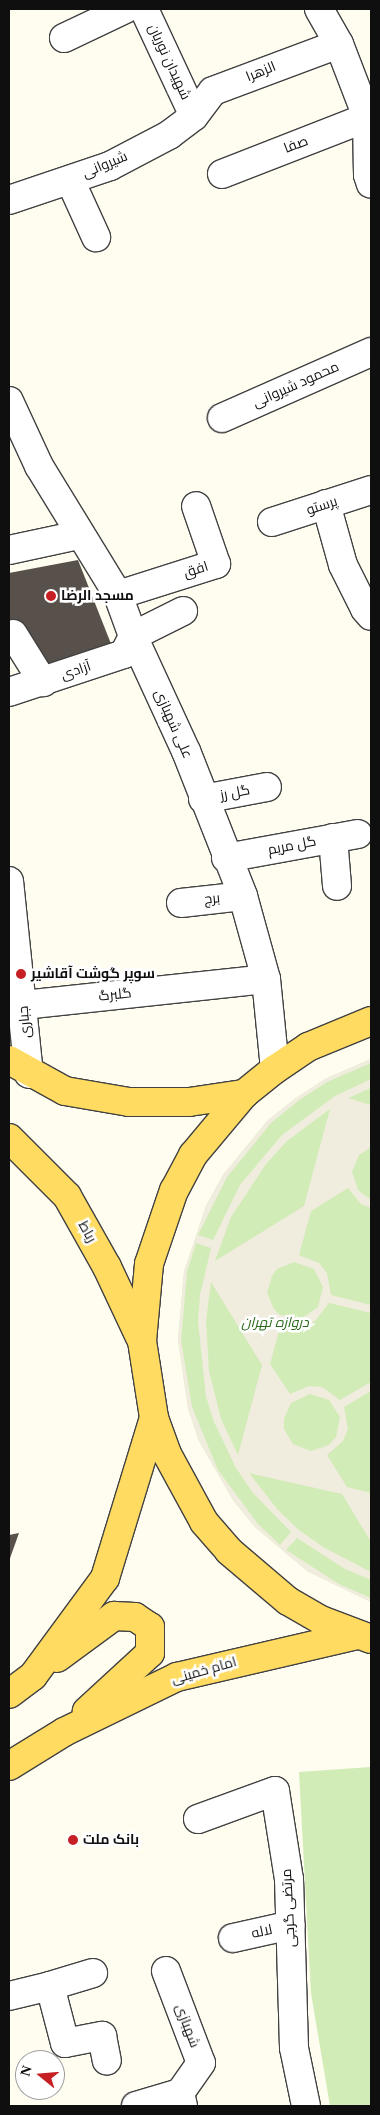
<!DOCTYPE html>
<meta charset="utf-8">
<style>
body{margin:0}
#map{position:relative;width:380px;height:2115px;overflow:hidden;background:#fffcf0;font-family:"Times New Roman",Cairo,serif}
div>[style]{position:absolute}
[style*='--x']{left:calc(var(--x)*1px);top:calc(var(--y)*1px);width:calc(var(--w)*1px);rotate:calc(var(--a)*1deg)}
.green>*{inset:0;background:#d2ecb7}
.plaza>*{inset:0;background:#f0ecde}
.building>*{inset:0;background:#58504a}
.roads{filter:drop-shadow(1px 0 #424242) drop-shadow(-1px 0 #424242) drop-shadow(0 1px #424242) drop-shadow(0 -1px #424242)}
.minor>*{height:28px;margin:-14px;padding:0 14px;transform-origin:14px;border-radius:14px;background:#fff}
.major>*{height:28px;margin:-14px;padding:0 14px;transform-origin:14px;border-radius:14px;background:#ffdb61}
.dots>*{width:14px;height:14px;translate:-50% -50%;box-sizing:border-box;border:2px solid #fff;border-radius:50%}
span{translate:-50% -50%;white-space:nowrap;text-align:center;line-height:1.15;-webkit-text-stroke:5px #fff;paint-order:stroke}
.street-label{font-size:14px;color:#0f0f0f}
.poi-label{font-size:14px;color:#0f0f0f;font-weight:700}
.left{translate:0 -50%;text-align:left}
.park-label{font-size:14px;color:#2a6a1b;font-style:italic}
.frame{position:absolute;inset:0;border:10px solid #0f0f0f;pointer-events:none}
.north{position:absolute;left:15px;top:2050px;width:50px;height:50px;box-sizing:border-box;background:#fff;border:1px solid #9f9f9f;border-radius:50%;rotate:287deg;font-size:14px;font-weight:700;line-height:20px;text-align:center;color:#0f0f0f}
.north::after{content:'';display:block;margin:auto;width:18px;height:22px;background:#c61f24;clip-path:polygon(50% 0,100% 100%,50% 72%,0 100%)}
</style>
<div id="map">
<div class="green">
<div style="clip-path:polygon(371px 1059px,371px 1602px,307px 1571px,255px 1527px,233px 1500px,199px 1441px,188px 1408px,178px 1340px,184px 1272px,206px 1206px,223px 1175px,268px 1120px,296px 1098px,325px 1079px)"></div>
<div style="clip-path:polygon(371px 1767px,371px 2106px,330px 2106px,311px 1993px,299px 1772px)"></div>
</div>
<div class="plaza">
<div style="clip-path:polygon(evenodd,371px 1059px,371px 1063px,327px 1082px,298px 1101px,271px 1123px,227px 1177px,198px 1235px,213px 1240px,240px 1185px,282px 1135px,335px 1096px,371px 1079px,371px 1088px,348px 1098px,371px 1105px,371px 1147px,359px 1155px,352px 1172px,358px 1190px,371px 1200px,371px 1208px,361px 1204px,348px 1188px,311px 1211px,299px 1255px,319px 1263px,327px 1273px,331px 1295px,371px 1305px,371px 1313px,329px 1303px,315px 1321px,302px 1327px,281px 1324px,270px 1364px,290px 1394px,309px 1386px,322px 1387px,340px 1400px,371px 1382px,371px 1391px,344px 1407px,348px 1429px,343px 1441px,327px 1455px,347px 1487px,371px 1493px,371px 1542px,342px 1494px,249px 1473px,278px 1510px,299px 1530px,323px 1547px,371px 1572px,371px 1580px,345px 1569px,297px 1538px,286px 1550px,339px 1584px,371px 1598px,371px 1602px,307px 1571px,255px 1527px,233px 1500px,199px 1441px,188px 1408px,178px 1340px,184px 1272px,206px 1206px,223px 1175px,268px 1120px,296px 1098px,325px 1079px,371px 1059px,330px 1109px,304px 1206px,215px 1261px,231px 1217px,266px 1164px,287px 1141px,330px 1109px,371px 1059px,196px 1243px,211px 1248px,200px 1295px,198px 1321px,206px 1397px,214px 1422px,236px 1468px,253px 1493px,291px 1532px,280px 1545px,258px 1524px,218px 1470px,192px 1407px,181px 1340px,187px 1272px,196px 1243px,371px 1059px,294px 1262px,314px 1269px,323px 1287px,318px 1307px,301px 1319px,280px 1315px,274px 1309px,267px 1293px,272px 1276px,277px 1269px,294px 1262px,371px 1059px,211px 1282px,262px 1365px,238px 1455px,221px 1419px,209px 1371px,206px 1321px,211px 1282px,371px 1059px,310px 1394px,329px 1400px,340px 1417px,336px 1437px,329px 1445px,311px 1451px,293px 1444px,284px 1429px,284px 1419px,291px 1403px,310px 1394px)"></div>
</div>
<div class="building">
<div style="clip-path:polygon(78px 560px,115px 654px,43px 676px,9px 620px,9px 573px)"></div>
<div style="clip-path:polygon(19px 1533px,9px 1561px,9px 1535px)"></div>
</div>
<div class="roads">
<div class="minor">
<div style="--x:144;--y:9;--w:118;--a:65"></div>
<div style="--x:319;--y:9;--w:40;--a:60.3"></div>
<div style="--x:339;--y:44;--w:78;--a:69"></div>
<div style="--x:367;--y:117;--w:58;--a:89"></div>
<div style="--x:368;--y:175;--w:9;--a:72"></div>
<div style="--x:64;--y:38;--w:68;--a:-25.4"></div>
<div style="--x:222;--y:174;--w:160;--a:-21.3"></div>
<div style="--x:70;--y:180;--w:63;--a:65.5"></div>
<div style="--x:9;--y:200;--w:107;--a:-18.6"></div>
<div style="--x:110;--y:166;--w:67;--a:-27.7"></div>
<div style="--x:169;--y:135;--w:31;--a:-37"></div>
<div style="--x:194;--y:116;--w:31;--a:-53"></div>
<div style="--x:213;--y:91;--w:134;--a:-20.5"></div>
<div style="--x:9;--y:401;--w:72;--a:65.2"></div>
<div style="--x:39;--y:466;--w:151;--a:58.5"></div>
<div style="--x:118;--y:595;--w:44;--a:69.9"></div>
<div style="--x:133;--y:636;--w:127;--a:65.3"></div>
<div style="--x:186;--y:751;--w:156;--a:68.5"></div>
<div style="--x:243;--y:896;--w:86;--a:74.5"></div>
<div style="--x:266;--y:979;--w:90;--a:84.3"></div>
<div style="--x:222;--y:418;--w:163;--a:-23.9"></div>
<div style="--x:326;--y:504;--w:63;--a:74.4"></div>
<div style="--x:343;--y:565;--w:49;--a:63.4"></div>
<div style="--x:365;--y:609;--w:9;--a:49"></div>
<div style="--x:272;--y:522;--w:104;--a:-17.9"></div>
<div style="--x:9;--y:550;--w:72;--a:-12.1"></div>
<div style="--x:118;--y:595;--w:103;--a:-17.6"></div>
<div style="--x:216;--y:564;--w:61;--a:-109"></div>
<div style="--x:13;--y:634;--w:57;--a:58"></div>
<div style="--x:9;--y:692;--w:121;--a:-18.3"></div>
<div style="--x:124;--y:654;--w:20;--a:-63"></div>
<div style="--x:133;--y:636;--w:56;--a:-26.6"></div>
<div style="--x:203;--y:799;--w:65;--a:-10.6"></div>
<div style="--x:333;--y:838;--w:48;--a:85.2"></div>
<div style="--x:226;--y:858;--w:134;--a:-10.3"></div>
<div style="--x:9;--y:881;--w:194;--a:84.1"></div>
<div style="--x:181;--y:903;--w:62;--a:-6.4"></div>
<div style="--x:23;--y:1005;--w:244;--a:-6.1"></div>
<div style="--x:198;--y:1819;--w:82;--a:-20"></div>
<div style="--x:275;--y:1791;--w:89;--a:81"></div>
<div style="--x:289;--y:1879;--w:169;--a:88.3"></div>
<div style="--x:294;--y:2048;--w:59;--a:78.3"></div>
<div style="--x:233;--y:1938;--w:59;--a:-12.6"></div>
<div style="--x:166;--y:1971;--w:98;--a:69.2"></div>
<div style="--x:201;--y:2063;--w:37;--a:125"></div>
<div style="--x:180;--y:2093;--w:13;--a:77"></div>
<div style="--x:50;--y:1986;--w:45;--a:-16.8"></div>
<div style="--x:9;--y:1996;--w:42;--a:-13.7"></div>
<div style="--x:50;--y:1986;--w:59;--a:75.3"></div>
<div style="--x:65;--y:2043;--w:38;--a:-11"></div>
<div style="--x:102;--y:2036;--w:25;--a:79"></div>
<div style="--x:136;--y:2106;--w:46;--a:-16.5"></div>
</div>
<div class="major">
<div style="--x:371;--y:1021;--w:68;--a:157.6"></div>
<div style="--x:308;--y:1047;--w:40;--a:146"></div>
<div style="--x:275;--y:1069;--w:40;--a:141"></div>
<div style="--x:244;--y:1094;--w:80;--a:129.9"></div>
<div style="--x:193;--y:1155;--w:40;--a:118"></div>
<div style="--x:174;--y:1190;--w:78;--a:108.7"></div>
<div style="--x:149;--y:1264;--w:77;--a:95.2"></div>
<div style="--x:142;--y:1341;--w:78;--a:81.1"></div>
<div style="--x:154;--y:1418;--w:38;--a:70"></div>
<div style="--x:167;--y:1454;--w:77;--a:61.4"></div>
<div style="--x:204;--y:1522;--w:38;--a:49"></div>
<div style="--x:229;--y:1551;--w:77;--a:40.3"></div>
<div style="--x:288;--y:1601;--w:38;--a:30"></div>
<div style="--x:321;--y:1620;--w:53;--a:20.8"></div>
<div style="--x:9;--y:1060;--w:64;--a:29"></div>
<div style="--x:65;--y:1091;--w:65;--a:9.8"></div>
<div style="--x:129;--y:1102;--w:60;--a:0"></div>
<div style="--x:189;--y:1102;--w:56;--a:-8.3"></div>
<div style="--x:9;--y:1138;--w:82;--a:45"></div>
<div style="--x:67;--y:1196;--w:81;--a:60.6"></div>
<div style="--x:107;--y:1267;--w:77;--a:64.8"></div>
<div style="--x:57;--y:1658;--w:71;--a:-36.4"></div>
<div style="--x:114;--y:1616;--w:21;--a:3"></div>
<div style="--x:135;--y:1617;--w:18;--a:34"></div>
<div style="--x:150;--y:1627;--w:26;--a:90"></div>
<div style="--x:150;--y:1653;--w:86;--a:137.4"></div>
<div style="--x:9;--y:1694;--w:30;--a:-37"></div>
<div style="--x:33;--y:1676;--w:122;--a:-53.7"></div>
<div style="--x:105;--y:1578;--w:167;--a:-73"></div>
<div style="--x:9;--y:1766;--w:65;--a:-31.7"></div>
<div style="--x:64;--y:1732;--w:126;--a:-26"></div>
<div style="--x:177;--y:1677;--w:185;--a:-13.1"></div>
</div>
</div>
<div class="dots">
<div style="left:51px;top:596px;background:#c61f24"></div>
<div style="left:21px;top:974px;background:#c61f24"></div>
<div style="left:73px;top:1840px;background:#c61f24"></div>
</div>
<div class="street-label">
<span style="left:169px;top:62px;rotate:65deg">شهیدان نوریان</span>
<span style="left:261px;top:72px;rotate:-22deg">الزهرا</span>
<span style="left:296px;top:145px;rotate:-21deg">صفا</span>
<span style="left:105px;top:165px;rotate:-23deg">شیروانی</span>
<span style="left:296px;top:385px;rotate:-24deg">محمود شیروانی</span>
<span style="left:322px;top:506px;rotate:-18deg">پرستو</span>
<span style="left:196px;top:570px;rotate:-17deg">افق</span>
<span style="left:76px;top:671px;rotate:-19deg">آزادی</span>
<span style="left:173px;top:724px;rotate:66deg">علی شهبازی</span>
<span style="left:235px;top:793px;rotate:-11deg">گل رز</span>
<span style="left:292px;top:846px;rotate:-11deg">گل مریم</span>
<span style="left:212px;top:899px;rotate:-6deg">برج</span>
<span style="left:115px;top:995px;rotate:-6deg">گلبرگ</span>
<span style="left:25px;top:1022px;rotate:-95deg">جباری</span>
<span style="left:87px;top:1232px;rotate:61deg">رباط</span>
<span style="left:204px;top:1671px;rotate:-16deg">امام خمینی</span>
<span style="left:289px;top:1908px;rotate:-93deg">مرتضی گرجی</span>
<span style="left:262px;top:1932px;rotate:-12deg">لاله</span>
<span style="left:187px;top:2026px;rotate:69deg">شهبازی</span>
</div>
<div class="poi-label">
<span class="left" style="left:61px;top:596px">مسجد الرضا</span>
<span class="left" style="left:31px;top:974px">سوپر گوشت آقاشیر</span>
<span class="left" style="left:83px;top:1840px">بانک ملت</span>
</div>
<div class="park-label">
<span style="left:275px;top:1323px">دروازه تهران</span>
</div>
<div class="frame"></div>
<div class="north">N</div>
</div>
